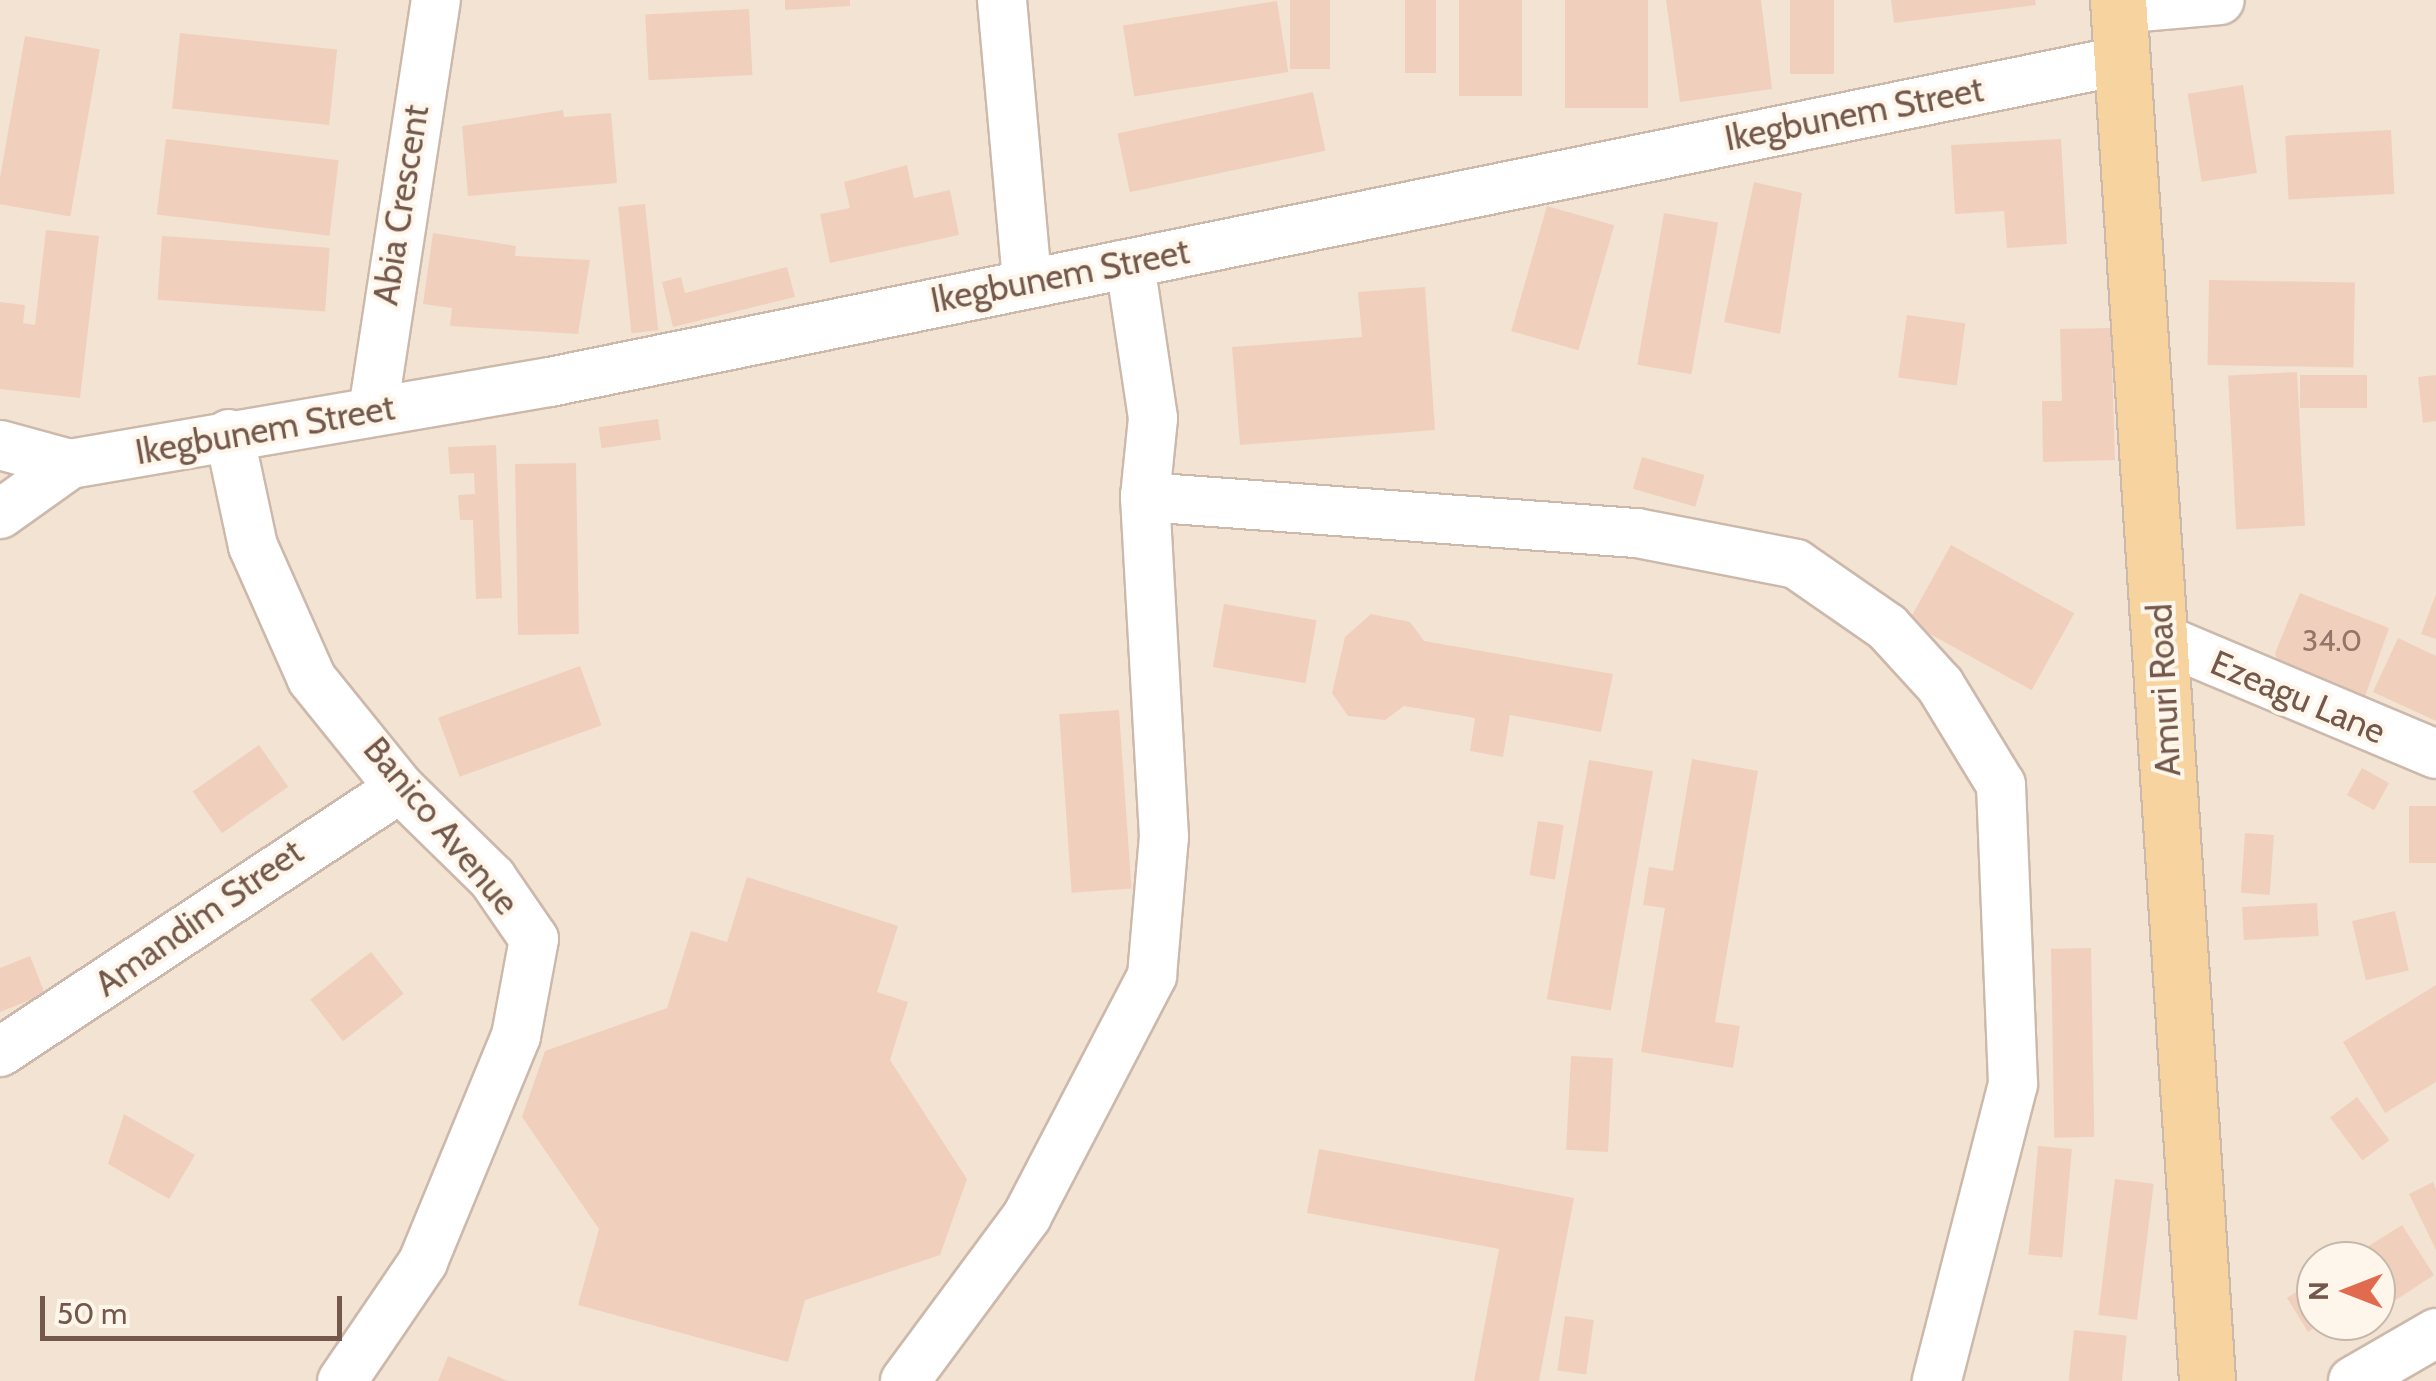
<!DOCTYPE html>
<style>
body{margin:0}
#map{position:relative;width:2436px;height:1381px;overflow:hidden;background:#fbf2e4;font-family:Cabin,sans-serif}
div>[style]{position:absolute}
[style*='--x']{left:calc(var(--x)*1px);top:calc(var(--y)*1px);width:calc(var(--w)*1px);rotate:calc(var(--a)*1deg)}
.residential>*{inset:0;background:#f3e3d3}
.building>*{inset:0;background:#f0d0bd;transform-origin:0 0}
.roads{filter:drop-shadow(2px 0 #ccb9ab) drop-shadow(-2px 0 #ccb9ab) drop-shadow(0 2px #ccb9ab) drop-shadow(0 -2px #ccb9ab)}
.minor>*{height:48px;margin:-24px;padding:0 24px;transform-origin:24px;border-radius:24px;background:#fff}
.major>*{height:55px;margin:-27.5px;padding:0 27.5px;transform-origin:27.5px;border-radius:27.5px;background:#f7d49f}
span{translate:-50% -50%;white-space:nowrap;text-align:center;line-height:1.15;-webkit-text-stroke:8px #fef6ea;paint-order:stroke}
.number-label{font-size:30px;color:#927668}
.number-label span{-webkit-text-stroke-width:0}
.street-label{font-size:35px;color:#73584b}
.north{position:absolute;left:2296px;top:1241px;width:100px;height:100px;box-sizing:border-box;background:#fef6ea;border:2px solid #c6b7aa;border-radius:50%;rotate:270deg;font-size:28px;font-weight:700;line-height:40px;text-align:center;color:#73584b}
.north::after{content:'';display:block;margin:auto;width:35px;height:45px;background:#e06b4e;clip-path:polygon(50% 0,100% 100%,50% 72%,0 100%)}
.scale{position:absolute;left:40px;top:1296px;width:302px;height:45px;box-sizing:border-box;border:5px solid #73584b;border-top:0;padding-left:12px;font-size:30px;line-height:35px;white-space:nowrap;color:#73584b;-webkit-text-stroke:8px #fef6ea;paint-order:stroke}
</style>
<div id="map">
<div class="residential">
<div style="clip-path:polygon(evenodd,0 0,2436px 0,2436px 1381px,0 1381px,0 0,2316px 1261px,2376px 1261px,2376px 1321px,2316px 1321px,2316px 1261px)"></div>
</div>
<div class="building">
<div style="clip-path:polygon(785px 0,850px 0,850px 6px,785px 10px)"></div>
<div style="left:1290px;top:0;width:40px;height:69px"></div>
<div style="left:1405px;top:0;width:31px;height:73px"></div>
<div style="left:1459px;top:0;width:63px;height:96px"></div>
<div style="left:1565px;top:0;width:83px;height:108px"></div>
<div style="clip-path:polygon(1666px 0,1761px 0,1772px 89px,1680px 102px)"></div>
<div style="left:1790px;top:0;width:44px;height:74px"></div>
<div style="clip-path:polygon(1891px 0,2035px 0,2036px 5px,1894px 23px)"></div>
<div style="left:1277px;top:1px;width:72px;height:156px;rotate:81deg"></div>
<div style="left:749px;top:9px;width:66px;height:104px;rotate:87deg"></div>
<div style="left:180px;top:33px;width:158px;height:76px;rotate:6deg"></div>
<div style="left:25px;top:36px;width:76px;height:170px;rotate:10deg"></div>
<div style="left:2243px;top:85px;width:89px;height:56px;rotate:81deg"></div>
<div style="left:1313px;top:92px;width:60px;height:200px;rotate:78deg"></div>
<div style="clip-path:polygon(563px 110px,564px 117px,611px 113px,617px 183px,468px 196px,462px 126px)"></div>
<div style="left:2391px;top:130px;width:64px;height:106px;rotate:87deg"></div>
<div style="left:166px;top:139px;width:174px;height:76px;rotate:7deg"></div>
<div style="clip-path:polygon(2061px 139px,2067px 244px,2007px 248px,2004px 211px,1955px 214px,1951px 145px)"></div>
<div style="clip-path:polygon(907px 165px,914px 198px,950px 190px,959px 235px,830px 263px,820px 214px,850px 208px,844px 182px)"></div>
<div style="clip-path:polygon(1754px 182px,1802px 193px,1780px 334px,1724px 322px)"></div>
<div style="left:645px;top:204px;width:127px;height:27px;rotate:84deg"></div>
<div style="left:1547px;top:206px;width:70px;height:130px;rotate:16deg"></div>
<div style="left:1664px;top:213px;width:55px;height:154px;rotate:10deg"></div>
<div style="clip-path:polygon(46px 230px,99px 236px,80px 398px,0 389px,0 302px,25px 305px,23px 323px,35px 325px)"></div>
<div style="clip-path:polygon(433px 233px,516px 246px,515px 256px,590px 260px,578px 334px,450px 326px,452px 308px,423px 304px)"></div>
<div style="left:162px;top:236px;width:168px;height:64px;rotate:4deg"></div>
<div style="clip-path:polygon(787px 267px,795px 297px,673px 327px,662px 282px,681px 277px,685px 293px)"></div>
<div style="left:2209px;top:280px;width:146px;height:85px;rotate:1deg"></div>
<div style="clip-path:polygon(1425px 287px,1435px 430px,1240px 445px,1232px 347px,1362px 337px,1358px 292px)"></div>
<div style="left:1907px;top:315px;width:59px;height:63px;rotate:8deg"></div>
<div style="clip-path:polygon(2111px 328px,2115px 460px,2043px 462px,2042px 401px,2062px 401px,2060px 329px)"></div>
<div style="left:2297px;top:372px;width:154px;height:69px;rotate:87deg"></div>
<div style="left:2367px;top:375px;width:33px;height:67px;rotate:90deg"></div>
<div style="clip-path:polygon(2436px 375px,2436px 421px,2423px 423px,2418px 377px)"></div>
<div style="left:658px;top:419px;width:21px;height:60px;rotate:82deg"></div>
<div style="clip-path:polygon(496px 445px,502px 598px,476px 599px,473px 520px,460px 520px,458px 495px,475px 494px,474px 473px,450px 474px,448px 447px)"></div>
<div style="left:1642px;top:457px;width:65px;height:33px;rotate:16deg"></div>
<div style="left:576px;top:463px;width:171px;height:61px;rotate:89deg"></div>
<div style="left:1951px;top:545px;width:141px;height:88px;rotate:29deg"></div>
<div style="clip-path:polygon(2300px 593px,2389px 628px,2361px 708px,2281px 674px,2275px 653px)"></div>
<div style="clip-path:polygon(2436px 594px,2436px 639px,2421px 634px)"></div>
<div style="left:1224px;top:604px;width:94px;height:64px;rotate:10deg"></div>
<div style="clip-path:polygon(1371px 614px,1410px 622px,1424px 641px,1613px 674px,1601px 732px,1510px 715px,1503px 757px,1470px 751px,1475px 718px,1404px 706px,1385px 720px,1348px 716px,1332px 693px,1345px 637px)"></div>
<div style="clip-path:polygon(2398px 638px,2436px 656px,2436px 721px,2373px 692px)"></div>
<div style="left:580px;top:666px;width:63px;height:151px;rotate:70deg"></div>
<div style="left:1119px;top:710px;width:179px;height:60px;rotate:86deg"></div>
<div style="left:259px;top:745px;width:51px;height:81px;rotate:55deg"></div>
<div style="clip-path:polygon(1692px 759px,1758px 771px,1715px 1022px,1740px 1026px,1733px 1068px,1641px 1052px,1665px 908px,1643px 905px,1649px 867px,1673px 871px)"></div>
<div style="left:1589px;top:760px;width:65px;height:243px;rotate:10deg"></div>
<div style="left:2362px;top:768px;width:31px;height:31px;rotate:29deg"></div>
<div style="left:2436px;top:806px;width:57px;height:27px;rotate:90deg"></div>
<div style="left:1538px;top:821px;width:26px;height:55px;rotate:9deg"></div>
<div style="left:2245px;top:833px;width:29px;height:60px;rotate:4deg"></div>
<div style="clip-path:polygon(747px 877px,898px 926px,877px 992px,908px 1002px,890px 1060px,967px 1179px,940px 1255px,805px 1300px,788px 1362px,578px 1305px,599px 1229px,522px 1117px,545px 1051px,667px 1008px,691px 931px,727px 942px)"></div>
<div style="left:2317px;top:903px;width:33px;height:75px;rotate:87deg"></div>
<div style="left:2395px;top:911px;width:61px;height:44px;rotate:77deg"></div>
<div style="left:2091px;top:948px;width:189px;height:40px;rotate:89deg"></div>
<div style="left:371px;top:952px;width:53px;height:77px;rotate:52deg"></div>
<div style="clip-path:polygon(30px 956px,45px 994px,0 1012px,0 968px)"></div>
<div style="clip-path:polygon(2436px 985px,2436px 1082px,2385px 1113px,2343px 1042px)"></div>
<div style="left:1571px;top:1056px;width:42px;height:94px;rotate:3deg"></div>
<div style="left:2357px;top:1097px;width:54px;height:34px;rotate:53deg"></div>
<div style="clip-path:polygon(124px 1114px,195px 1155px,169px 1199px,108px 1164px)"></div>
<div style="left:2038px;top:1146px;width:34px;height:109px;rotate:5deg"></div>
<div style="clip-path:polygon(1319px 1149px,1574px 1198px,1539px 1381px,1474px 1381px,1499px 1249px,1307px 1213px)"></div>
<div style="left:2115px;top:1179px;width:39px;height:137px;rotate:7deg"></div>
<div style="clip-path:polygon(2433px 1182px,2436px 1189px,2436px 1250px,2409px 1194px)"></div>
<div style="clip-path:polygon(2402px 1225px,2434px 1275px,2376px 1313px,2376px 1261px,2345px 1261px)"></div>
<div style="clip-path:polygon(2316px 1279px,2316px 1321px,2324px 1321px,2308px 1332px,2287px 1298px)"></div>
<div style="left:1565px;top:1316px;width:29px;height:55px;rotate:8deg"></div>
<div style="clip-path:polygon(2326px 1321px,2363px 1321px,2337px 1338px)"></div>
<div style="left:2074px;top:1330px;width:53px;height:51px;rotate:6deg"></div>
<div style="clip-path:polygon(448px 1356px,508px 1381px,438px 1381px)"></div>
</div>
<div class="roads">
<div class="minor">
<div style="--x:1002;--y:0;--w:283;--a:84.9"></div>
<div style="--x:2118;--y:9;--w:102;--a:-5"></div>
<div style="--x:373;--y:411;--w:416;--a:-81.3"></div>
<div style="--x:229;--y:434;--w:115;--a:77.9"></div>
<div style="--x:253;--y:546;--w:145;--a:66.1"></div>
<div style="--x:312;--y:679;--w:140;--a:51.1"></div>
<div style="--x:400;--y:788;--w:129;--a:44.4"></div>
<div style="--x:492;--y:878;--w:74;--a:55.5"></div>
<div style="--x:534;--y:939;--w:99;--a:100.5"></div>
<div style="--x:516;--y:1036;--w:244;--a:112.4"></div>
<div style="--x:423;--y:1262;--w:144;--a:124.2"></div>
<div style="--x:0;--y:445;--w:73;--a:15.2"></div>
<div style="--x:70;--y:464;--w:487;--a:-9.7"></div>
<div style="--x:550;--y:382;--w:1602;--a:-11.56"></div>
<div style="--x:1145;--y:497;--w:493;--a:4.2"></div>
<div style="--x:1637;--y:533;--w:162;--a:11"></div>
<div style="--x:1796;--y:564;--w:111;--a:34.7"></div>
<div style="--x:1887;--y:627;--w:79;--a:47.6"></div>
<div style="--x:1940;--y:685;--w:117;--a:58.6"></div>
<div style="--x:2001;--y:785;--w:299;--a:87.7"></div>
<div style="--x:2013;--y:1084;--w:307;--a:104.4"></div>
<div style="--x:0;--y:514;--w:86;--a:-35.5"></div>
<div style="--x:2160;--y:638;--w:299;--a:22.8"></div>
<div style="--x:0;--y:1052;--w:479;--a:-33.4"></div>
<div style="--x:905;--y:1381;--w:205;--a:-53.5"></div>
<div style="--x:1027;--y:1216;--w:271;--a:-62.5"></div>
<div style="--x:1152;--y:976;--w:140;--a:-85.1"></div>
<div style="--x:1164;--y:837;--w:341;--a:-93.2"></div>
<div style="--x:1145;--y:497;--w:79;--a:-84.2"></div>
<div style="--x:1153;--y:418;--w:149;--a:-98.5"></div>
<div style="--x:1131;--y:271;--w:11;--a:-146"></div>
<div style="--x:2353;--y:1381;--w:96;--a:-30"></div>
</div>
<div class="major">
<div style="--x:2118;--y:0;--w:1384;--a:86.31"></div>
</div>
</div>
<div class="number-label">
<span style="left:2332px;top:641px">34.0</span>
</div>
<div class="street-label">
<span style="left:1854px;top:114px;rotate:-11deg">Ikegbunem Street</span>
<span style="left:401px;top:205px;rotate:-81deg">Abia Crescent</span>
<span style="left:1060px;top:276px;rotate:-11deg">Ikegbunem Street</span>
<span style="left:265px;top:430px;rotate:-10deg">Ikegbunem Street</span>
<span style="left:2164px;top:690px;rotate:-93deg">Amuri Road</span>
<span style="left:2298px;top:697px;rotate:23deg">Ezeagu Lane</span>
<span style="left:441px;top:826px;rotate:50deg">Banico Avenue</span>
<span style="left:199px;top:918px;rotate:-35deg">Amandim Street</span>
</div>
<div class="north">N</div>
<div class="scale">50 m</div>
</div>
